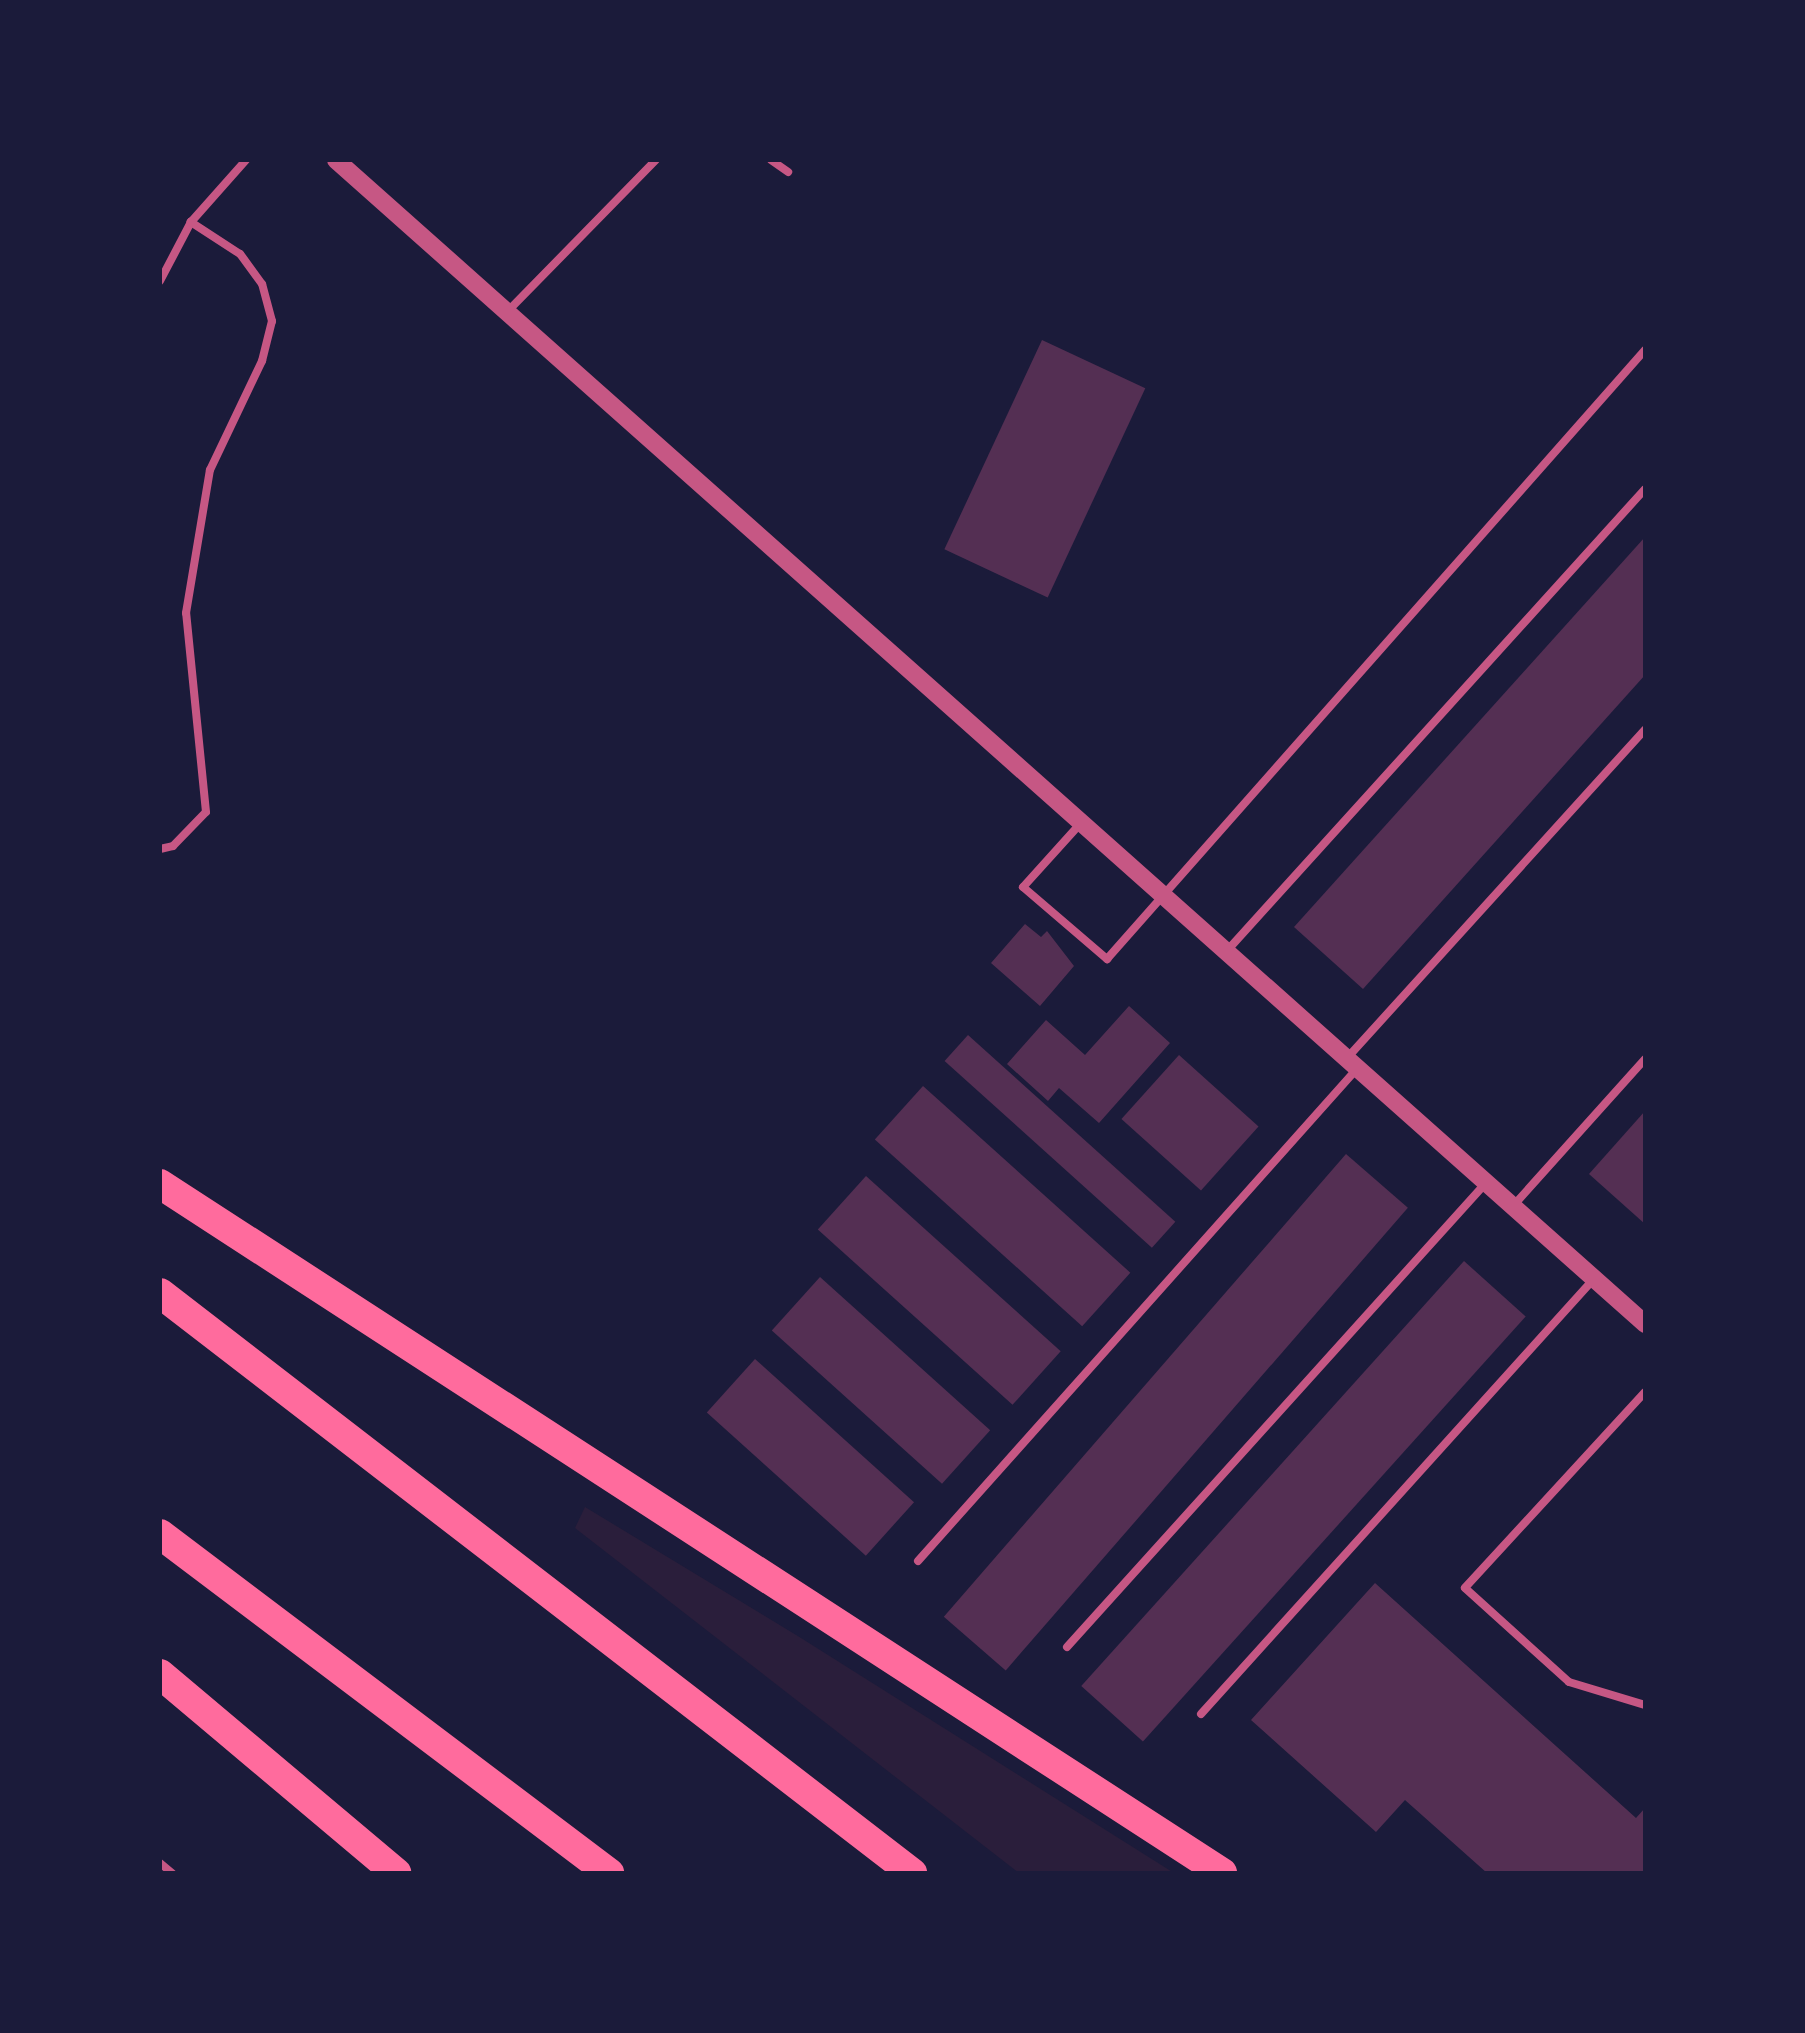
<!DOCTYPE html>
<style>
body{margin:0}
#map{position:relative;width:1805px;height:2033px;overflow:hidden;background:#1b1b3a;font-family:Montserrat,sans-serif}
div>[style]{position:absolute}
[style*='--x']{left:calc(var(--x)*1px);top:calc(var(--y)*1px);width:calc(var(--w)*1px);rotate:calc(var(--a)*1deg)}
.green>*{inset:0;background:#2a1e3b}
.building>*{inset:0;background:#542f53;transform-origin:0 0}
.service>*{height:8px;margin:-4px;padding:0 4px;transform-origin:4px;border-radius:4px;background:#c65784}
.tertiary>*{height:18px;margin:-9px;padding:0 9px;transform-origin:9px;border-radius:9px;background:#c65784}
.motorway>*{height:30px;margin:-15px;padding:0 15px;transform-origin:15px;border-radius:15px;background:#ff6b9d}
span{translate:-50% -50%;white-space:nowrap;text-align:center;line-height:1.15;-webkit-text-stroke:10px #1b1b3a;paint-order:stroke}
.frame{position:absolute;inset:0;border:162px solid #1b1b3a;pointer-events:none}
</style>
<div id="map">
<div class="green">
<div style="clip-path:polygon(585px 1507px,801px 1638px,1174px 1873px,1019px 1873px,575px 1528px)"></div>
</div>
<div class="building">
<div style="left:1042px;top:340px;width:114px;height:231px;rotate:25deg"></div>
<div style="clip-path:polygon(1645px 537px,1645px 675px,1363px 989px,1294px 927px)"></div>
<div style="clip-path:polygon(1025px 924px,1041px 937px,1047px 931px,1074px 966px,1040px 1006px,991px 963px)"></div>
<div style="clip-path:polygon(1129px 1006px,1170px 1043px,1099px 1123px,1059px 1088px,1048px 1101px,1007px 1064px,1046px 1020px,1085px 1055px)"></div>
<div style="left:968px;top:1035px;width:279px;height:35px;rotate:42deg"></div>
<div style="left:1179px;top:1055px;width:107px;height:86px;rotate:42deg"></div>
<div style="left:923px;top:1086px;width:279px;height:72px;rotate:42deg"></div>
<div style="clip-path:polygon(1645px 1111px,1645px 1224px,1589px 1174px)"></div>
<div style="left:1346px;top:1154px;width:82px;height:613px;rotate:41deg"></div>
<div style="left:866px;top:1176px;width:262px;height:72px;rotate:42deg"></div>
<div style="left:1464px;top:1261px;width:83px;height:572px;rotate:42deg"></div>
<div style="left:820px;top:1277px;width:229px;height:72px;rotate:42deg"></div>
<div style="left:755px;top:1359px;width:214px;height:72px;rotate:42deg"></div>
<div style="clip-path:polygon(1375px 1583px,1636px 1818px,1645px 1808px,1645px 1873px,1487px 1873px,1405px 1800px,1376px 1832px,1251px 1720px)"></div>
</div>
<div class="service">
<div style="--x:771;--y:160;--w:21;--a:35"></div>
<div style="--x:160;--y:281;--w:67;--a:-62.3"></div>
<div style="--x:191;--y:222;--w:83;--a:-48.4"></div>
<div style="--x:507;--y:312;--w:213;--a:-45.6"></div>
<div style="--x:1080;--y:824;--w:85;--a:132.1"></div>
<div style="--x:1023;--y:887;--w:111;--a:40.6"></div>
<div style="--x:1107;--y:959;--w:813;--a:-48.54"></div>
<div style="--x:160;--y:849;--w:13;--a:-13"></div>
<div style="--x:173;--y:846;--w:47;--a:-45.9"></div>
<div style="--x:206;--y:812;--w:200;--a:-95.7"></div>
<div style="--x:186;--y:613;--w:145;--a:-80.5"></div>
<div style="--x:210;--y:470;--w:121;--a:-64.5"></div>
<div style="--x:262;--y:361;--w:41;--a:-76"></div>
<div style="--x:272;--y:321;--w:38;--a:-105"></div>
<div style="--x:262;--y:284;--w:37;--a:-126"></div>
<div style="--x:240;--y:254;--w:59;--a:-146.9"></div>
<div style="--x:1225;--y:953;--w:626;--a:-47.85"></div>
<div style="--x:1348;--y:1057;--w:442;--a:-47.8"></div>
<div style="--x:1514;--y:1205;--w:196;--a:-48.1"></div>
<div style="--x:1645;--y:1392;--w:266;--a:132.6"></div>
<div style="--x:1465;--y:1588;--w:140;--a:42.1"></div>
<div style="--x:1569;--y:1682;--w:79;--a:16.8"></div>
<div style="--x:918;--y:1561;--w:658;--a:-48.27"></div>
<div style="--x:1067;--y:1647;--w:622;--a:-47.93"></div>
<div style="--x:1201;--y:1714;--w:582;--a:-47.92"></div>
<div style="--x:160;--y:1863;--w:16;--a:40"></div>
</div>
<div class="tertiary">
<div style="--x:336;--y:160;--w:1752;--a:41.64"></div>
</div>
<div class="motorway">
<div style="--x:160;--y:1184;--w:1266;--a:32.97"></div>
<div style="--x:160;--y:1293;--w:950;--a:37.64"></div>
<div style="--x:160;--y:1534;--w:563;--a:37.05"></div>
<div style="--x:160;--y:1674;--w:309;--a:40.1"></div>
</div>
<div class="frame"></div>
</div>
